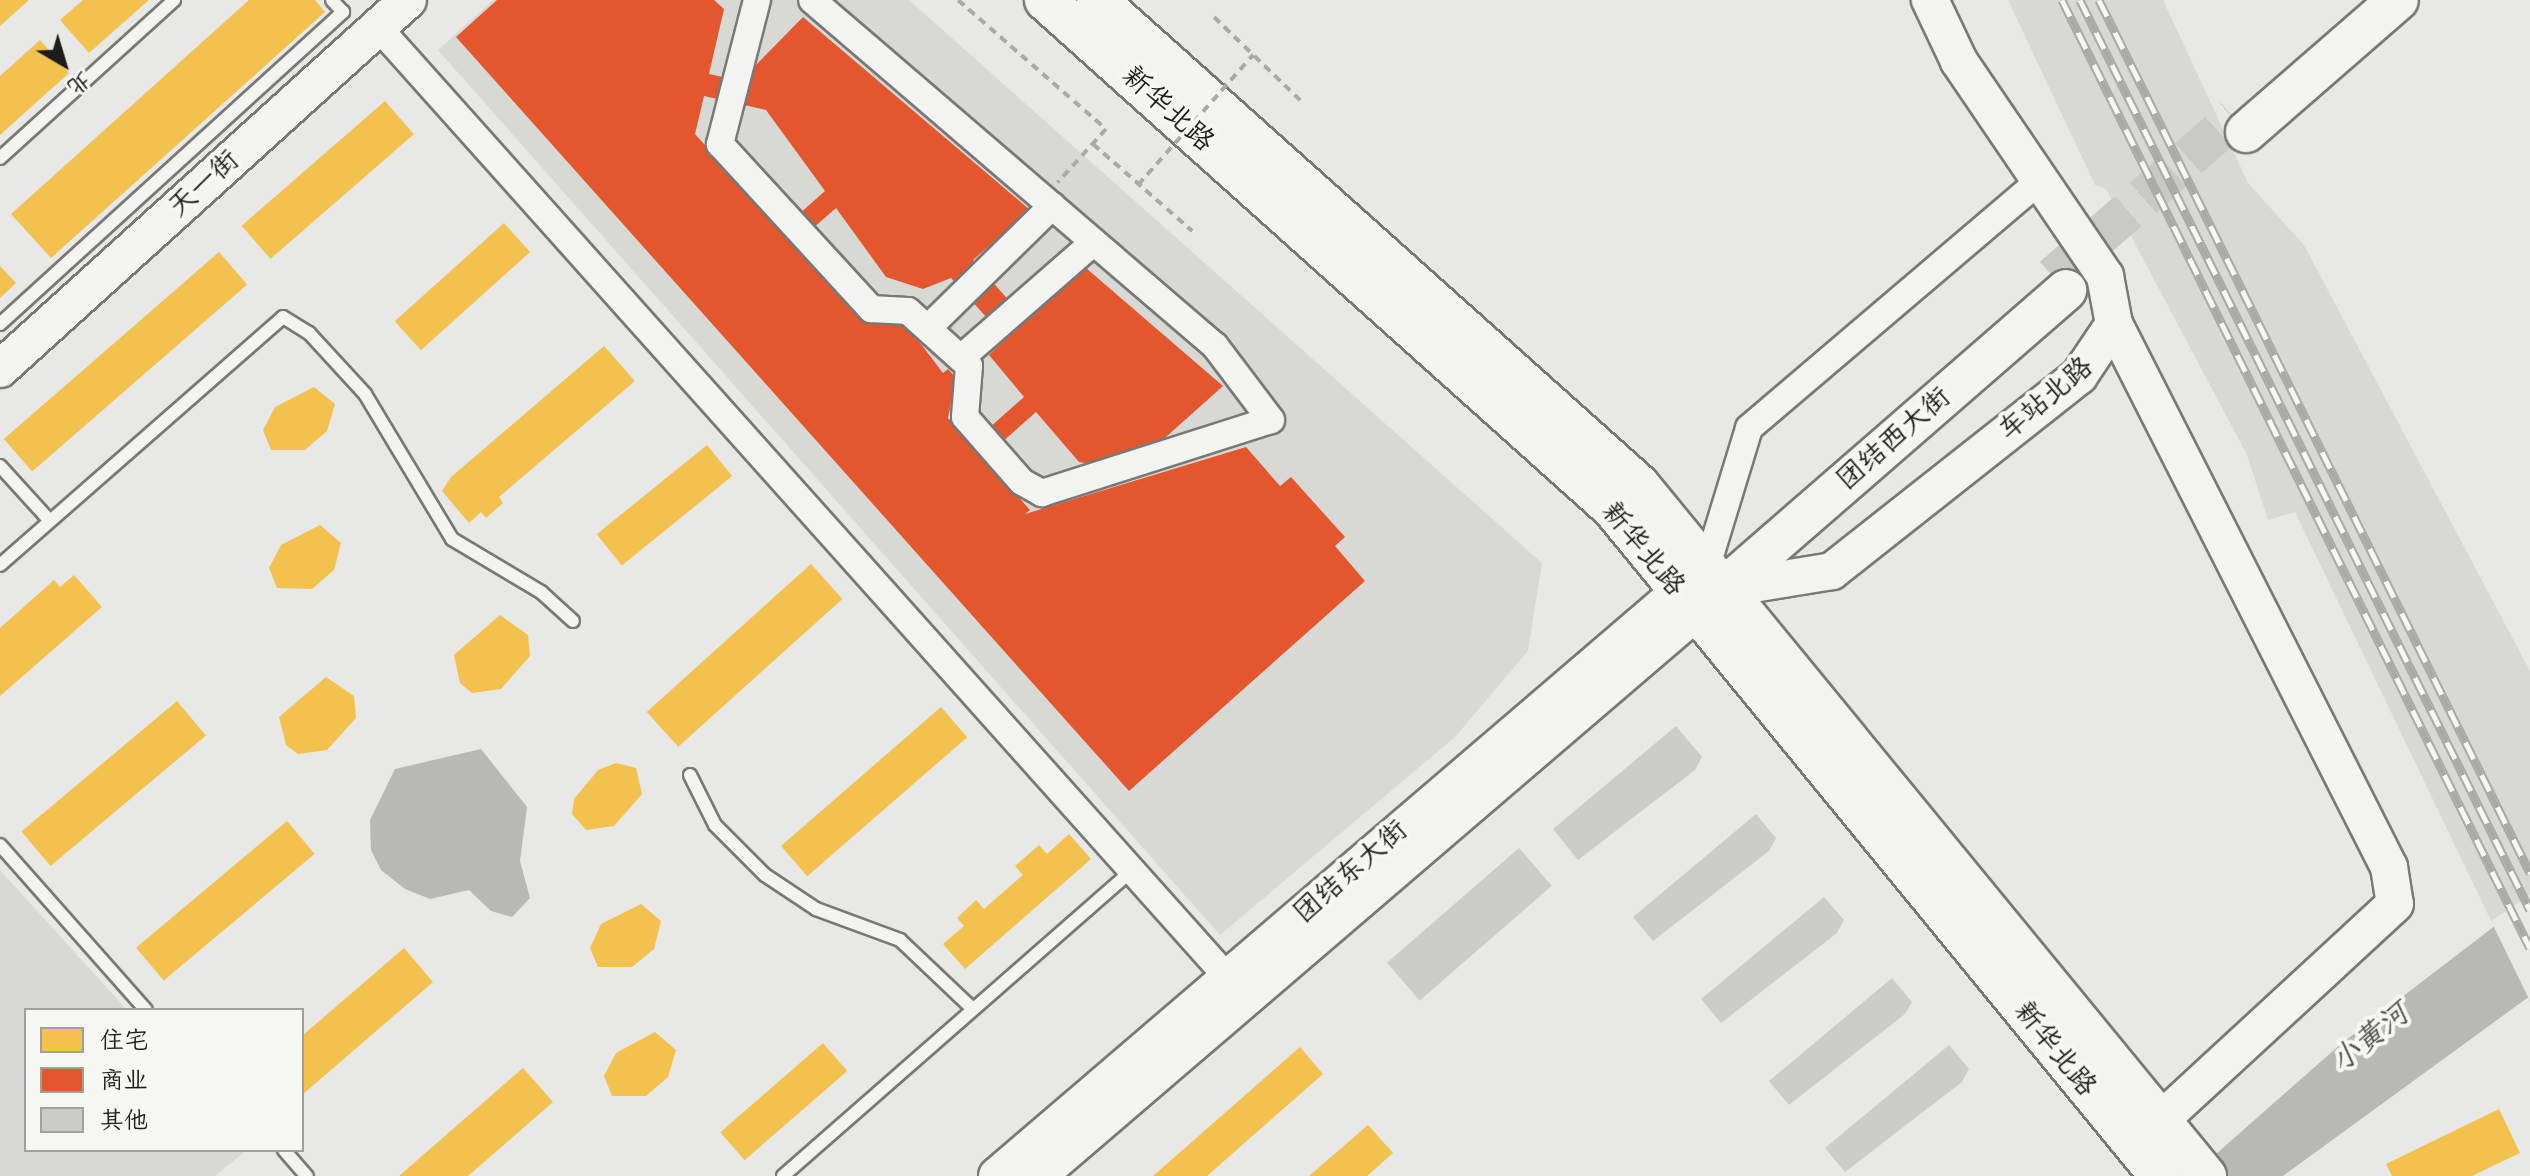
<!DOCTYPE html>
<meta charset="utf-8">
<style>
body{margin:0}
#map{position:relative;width:2530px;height:1176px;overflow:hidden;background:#e8e8e6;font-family:"Architects Daughter","LXGW WenKai TC",sans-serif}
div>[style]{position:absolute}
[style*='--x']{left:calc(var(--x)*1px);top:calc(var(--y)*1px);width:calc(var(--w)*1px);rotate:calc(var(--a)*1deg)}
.built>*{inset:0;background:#d8d8d5}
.water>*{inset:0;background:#b8b8b6}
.pier>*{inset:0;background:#e8e8e6}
.homes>*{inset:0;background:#f2c14e;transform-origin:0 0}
.shops>*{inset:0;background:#e4572e}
.building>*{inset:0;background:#ccccca;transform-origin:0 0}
.primary-tunnel>*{height:40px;margin-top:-20px;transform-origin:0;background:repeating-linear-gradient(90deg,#c9c9c8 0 40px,transparent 0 60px)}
.path>*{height:4px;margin-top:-2px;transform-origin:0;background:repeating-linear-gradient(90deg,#a9a9a8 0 8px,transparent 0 14px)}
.roads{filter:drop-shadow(2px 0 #787877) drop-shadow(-2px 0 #787877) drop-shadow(0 2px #787877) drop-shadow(0 -2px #787877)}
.lane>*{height:12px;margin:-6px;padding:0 6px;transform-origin:6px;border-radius:6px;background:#f3f3f1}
.street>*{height:26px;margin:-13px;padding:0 13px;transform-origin:13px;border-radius:13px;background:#f3f3f1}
.secondary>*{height:36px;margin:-18px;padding:0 18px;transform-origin:18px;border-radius:18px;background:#f3f3f1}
.primary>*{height:40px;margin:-20px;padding:0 20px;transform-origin:20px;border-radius:20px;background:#f3f3f1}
.rail>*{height:9px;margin-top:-4.5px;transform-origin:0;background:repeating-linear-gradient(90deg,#f6f6f2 0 18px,#a9a9a8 0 36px);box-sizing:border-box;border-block:2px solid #a9a9a8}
.path-bridge>*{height:4px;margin-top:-2px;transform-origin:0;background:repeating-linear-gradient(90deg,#a9a9a8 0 8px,transparent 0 14px)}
span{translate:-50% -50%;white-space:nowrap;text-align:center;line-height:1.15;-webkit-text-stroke:8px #f6f6f2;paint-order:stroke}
.street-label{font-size:28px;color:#1c1c1c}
.water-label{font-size:30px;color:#525251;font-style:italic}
.legend{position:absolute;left:24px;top:1008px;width:280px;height:144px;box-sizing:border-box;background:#f6f6f2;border:2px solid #9f9f9c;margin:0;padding:10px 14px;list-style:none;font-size:24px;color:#1c1c1c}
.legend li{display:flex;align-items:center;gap:16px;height:40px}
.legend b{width:40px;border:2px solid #9f9f9c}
.north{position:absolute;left:24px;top:24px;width:80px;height:80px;-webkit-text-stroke:6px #f6f6f2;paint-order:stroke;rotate:142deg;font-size:22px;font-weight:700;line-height:32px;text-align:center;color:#1c1c1c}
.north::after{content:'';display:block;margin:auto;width:28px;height:36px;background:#1c1c1c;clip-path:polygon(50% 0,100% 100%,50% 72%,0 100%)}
</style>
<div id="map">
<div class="built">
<div style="clip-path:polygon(493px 0,909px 0,1542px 563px,1528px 651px,1455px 737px,1220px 935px,438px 50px)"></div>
<div style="clip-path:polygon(2008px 0,2163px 0,2248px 183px,2304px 245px,2530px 671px,2530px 1002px,2295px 512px,2268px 520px,2247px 455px,2106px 189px,2095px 185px)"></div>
<div style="clip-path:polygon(0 870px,127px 1010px,26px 1010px,26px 1150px,247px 1150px,215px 1176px,0 1176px)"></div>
</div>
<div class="water">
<div style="clip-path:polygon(481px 749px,527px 807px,520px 861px,530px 898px,512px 917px,491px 911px,469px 890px,430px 899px,405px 889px,381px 870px,371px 850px,370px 820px,395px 769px)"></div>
<div style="clip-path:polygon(2530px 899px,2530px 996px,2283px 1176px,2191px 1176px,2342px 1043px)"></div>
</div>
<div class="pier">
<div style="clip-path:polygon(2530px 895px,2530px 1001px,2491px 921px)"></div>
</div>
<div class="homes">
<div style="clip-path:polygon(0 0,29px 0,0 26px)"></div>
<div style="clip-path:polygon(83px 0,149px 0,89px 53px,60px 20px)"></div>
<div style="clip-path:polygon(249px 0,315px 0,325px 12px,51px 258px,11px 214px)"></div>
<div style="clip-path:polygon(40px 40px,69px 73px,0 135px,0 76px)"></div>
<div style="left:385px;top:101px;width:44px;height:190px;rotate:49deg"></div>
<div style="left:504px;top:223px;width:39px;height:147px;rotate:48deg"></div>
<div style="left:219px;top:252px;width:43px;height:285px;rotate:49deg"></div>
<div style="clip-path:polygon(0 266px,16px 283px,0 298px)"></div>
<div style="clip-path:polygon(604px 346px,635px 381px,499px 497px,503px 503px,486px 518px,481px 512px,469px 523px,442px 491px,451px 477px)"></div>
<div style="clip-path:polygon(314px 387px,335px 404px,327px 431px,305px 450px,271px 450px,263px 430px,275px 407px)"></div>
<div style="left:707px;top:445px;width:40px;height:142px;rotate:51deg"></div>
<div style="clip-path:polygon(320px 525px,341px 543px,334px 570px,312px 589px,277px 588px,269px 568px,281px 545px)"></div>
<div style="left:811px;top:564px;width:47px;height:221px;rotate:48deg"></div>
<div style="clip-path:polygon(74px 575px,102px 607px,0 696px,0 628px,54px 580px,60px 587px)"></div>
<div style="clip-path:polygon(500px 615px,528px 635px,530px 656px,501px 689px,472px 693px,460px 683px,454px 655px)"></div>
<div style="clip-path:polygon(326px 677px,354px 696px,356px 718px,327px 750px,298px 754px,286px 745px,279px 717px)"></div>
<div style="left:177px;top:701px;width:45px;height:203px;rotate:50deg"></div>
<div style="left:941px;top:707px;width:40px;height:212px;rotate:49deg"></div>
<div style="clip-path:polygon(616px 763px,636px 768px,642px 794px,614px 826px,586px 830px,572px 814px,574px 799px,598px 770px)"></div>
<div style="left:287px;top:821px;width:43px;height:197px;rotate:50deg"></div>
<div style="clip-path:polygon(1069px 834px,1091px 859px,965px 969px,943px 944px,964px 926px,957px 918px,976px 900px,984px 909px,1023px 875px,1015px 866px,1039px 845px,1047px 854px)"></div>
<div style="clip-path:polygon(641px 904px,661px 921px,654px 949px,632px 967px,598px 967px,590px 948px,601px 924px)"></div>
<div style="clip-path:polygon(404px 948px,433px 982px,302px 1095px,302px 1036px)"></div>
<div style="clip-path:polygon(655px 1032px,676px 1050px,668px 1077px,646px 1096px,612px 1096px,604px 1076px,616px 1053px)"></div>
<div style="left:823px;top:1043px;width:37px;height:136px;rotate:49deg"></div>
<div style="clip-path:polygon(1300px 1047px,1323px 1074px,1207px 1176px,1153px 1176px)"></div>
<div style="clip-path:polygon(523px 1068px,553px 1102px,468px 1176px,399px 1176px)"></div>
<div style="clip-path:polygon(2499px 1109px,2520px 1153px,2472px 1176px,2392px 1176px,2386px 1164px)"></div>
<div style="clip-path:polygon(1368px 1125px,1393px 1153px,1367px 1176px,1309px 1176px)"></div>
</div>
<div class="shops">
<div style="clip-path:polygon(evenodd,497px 0,714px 0,724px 9px,709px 74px,750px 83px,755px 66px,803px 17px,1030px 210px,973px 260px,1027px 321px,1086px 268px,1223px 386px,1157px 445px,1103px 466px,1079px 462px,1036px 412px,984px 458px,1030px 510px,1025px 514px,1246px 447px,1280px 486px,1291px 477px,1345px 537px,1335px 546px,1365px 581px,1129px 791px,456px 37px,497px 0,704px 96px,766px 110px,825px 191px,781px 230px,695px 134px,704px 96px,497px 0,836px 208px,886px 277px,923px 289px,951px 278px,1006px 339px,989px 355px,1024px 397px,971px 444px,948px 418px,956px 378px,948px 369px,943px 373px,901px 318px,861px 319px,794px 245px,836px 208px)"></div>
</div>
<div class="building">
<div style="clip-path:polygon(1676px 726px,1702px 757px,1695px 770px,1578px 860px,1553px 829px)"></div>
<div style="clip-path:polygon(1756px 814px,1776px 838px,1769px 851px,1653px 941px,1633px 917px)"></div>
<div style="left:1519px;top:848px;width:50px;height:175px;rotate:49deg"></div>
<div style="clip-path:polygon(1824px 897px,1844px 920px,1837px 933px,1721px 1023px,1701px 999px)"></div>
<div style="clip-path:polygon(1892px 978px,1912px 1002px,1905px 1014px,1789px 1105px,1769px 1081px)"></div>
<div style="clip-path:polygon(1949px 1045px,1969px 1069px,1962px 1082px,1845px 1172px,1825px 1148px)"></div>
</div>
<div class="primary-tunnel">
<div style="--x:2053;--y:277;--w:241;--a:-41.3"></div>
</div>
<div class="path">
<div style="--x:958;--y:0;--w:196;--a:41.1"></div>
<div style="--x:1106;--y:129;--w:72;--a:132.2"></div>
<div style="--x:1214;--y:17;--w:120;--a:44"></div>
<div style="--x:1093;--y:144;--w:132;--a:41.3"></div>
</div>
<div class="roads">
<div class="lane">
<div style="--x:0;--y:158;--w:235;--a:-42.2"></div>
<div style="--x:0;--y:324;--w:464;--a:-42.3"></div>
<div style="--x:343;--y:12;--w:16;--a:-133"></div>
<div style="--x:0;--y:466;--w:74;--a:47.7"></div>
<div style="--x:0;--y:565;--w:376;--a:-41.2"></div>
<div style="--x:283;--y:317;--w:31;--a:32"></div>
<div style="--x:309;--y:333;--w:83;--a:47.4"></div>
<div style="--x:365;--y:394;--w:169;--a:59"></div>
<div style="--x:452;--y:539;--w:104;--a:30.8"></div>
<div style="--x:541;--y:592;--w:43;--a:42.2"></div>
<div style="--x:690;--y:775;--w:56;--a:63.4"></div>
<div style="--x:715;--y:825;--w:71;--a:45"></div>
<div style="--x:765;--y:875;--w:61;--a:33.7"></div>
<div style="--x:816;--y:909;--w:90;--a:20.3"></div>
<div style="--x:900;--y:940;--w:99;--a:43.4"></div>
<div style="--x:0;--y:845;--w:220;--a:48.5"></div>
<div style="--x:284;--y:1150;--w:35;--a:49"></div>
<div style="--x:783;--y:1176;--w:463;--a:-41.2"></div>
</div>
<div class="street">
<div style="--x:757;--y:0;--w:149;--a:104.4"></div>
<div style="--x:720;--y:144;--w:224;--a:47.5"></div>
<div style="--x:871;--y:309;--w:37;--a:3"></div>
<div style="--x:908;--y:311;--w:82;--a:42"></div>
<div style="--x:969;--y:366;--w:51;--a:94.5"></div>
<div style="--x:965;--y:417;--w:86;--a:48.8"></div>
<div style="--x:1022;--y:482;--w:23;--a:29"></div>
<div style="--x:1042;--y:493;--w:240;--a:-17.7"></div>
<div style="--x:1271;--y:420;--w:93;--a:-127.1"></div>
<div style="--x:1215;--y:346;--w:531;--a:-139.35"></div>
<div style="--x:378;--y:27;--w:1276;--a:48.21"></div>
<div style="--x:929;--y:327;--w:173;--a:-44.5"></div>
<div style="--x:961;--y:358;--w:176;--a:-41.1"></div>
<div style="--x:1706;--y:569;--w:147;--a:-73"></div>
<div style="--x:1749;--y:428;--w:382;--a:-40.4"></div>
</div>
<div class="secondary">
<div style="--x:2114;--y:324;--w:609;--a:63.14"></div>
<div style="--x:2389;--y:867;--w:37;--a:81"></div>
<div style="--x:2395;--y:904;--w:350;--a:137.3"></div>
<div style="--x:0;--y:369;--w:550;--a:-42.13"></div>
<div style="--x:1722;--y:589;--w:111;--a:-9.3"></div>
<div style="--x:1832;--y:571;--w:315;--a:-38.3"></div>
<div style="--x:2079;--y:376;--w:63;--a:-56.1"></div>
<div style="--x:2114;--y:324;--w:49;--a:-100.6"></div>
<div style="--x:2105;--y:276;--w:260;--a:-124.2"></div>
<div style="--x:1959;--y:61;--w:68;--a:-115.4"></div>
<div style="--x:997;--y:1176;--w:899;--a:-40.58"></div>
<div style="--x:1038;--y:1176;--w:867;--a:-40.6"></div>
</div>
<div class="primary">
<div style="--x:1045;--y:0;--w:763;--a:41.86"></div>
<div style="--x:1613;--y:509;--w:863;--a:50.65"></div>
<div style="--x:1097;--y:0;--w:727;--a:41.82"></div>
<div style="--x:1639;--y:485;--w:894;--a:50.63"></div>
<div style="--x:2246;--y:132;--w:201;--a:-41"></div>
<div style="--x:1704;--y:605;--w:480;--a:-41"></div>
</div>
</div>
<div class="rail">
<div style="--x:2062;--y:0;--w:1057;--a:63.73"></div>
<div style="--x:2080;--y:0;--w:1015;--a:63.69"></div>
<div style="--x:2099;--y:0;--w:974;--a:63.72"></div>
</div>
<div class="path-bridge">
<div style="--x:1138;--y:185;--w:174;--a:-48.5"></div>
</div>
<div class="street-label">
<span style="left:1168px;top:109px;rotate:42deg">新华北路</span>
<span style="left:204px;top:184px;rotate:-42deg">天一街</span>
<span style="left:2046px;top:399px;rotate:-40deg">车站北路</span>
<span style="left:1894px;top:439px;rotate:-41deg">团结西大街</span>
<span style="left:1643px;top:549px;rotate:50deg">新华北路</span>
<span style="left:1351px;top:872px;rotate:-41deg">团结东大街</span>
<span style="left:2055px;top:1049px;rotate:51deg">新华北路</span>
</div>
<div class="water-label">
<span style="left:2370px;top:1038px;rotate:-39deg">小黄河</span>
</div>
<ul class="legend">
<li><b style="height:22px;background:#f2c14e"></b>住宅</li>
<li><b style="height:22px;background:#e4572e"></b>商业</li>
<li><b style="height:22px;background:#ccccca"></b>其他</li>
</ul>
<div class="north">北</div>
</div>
